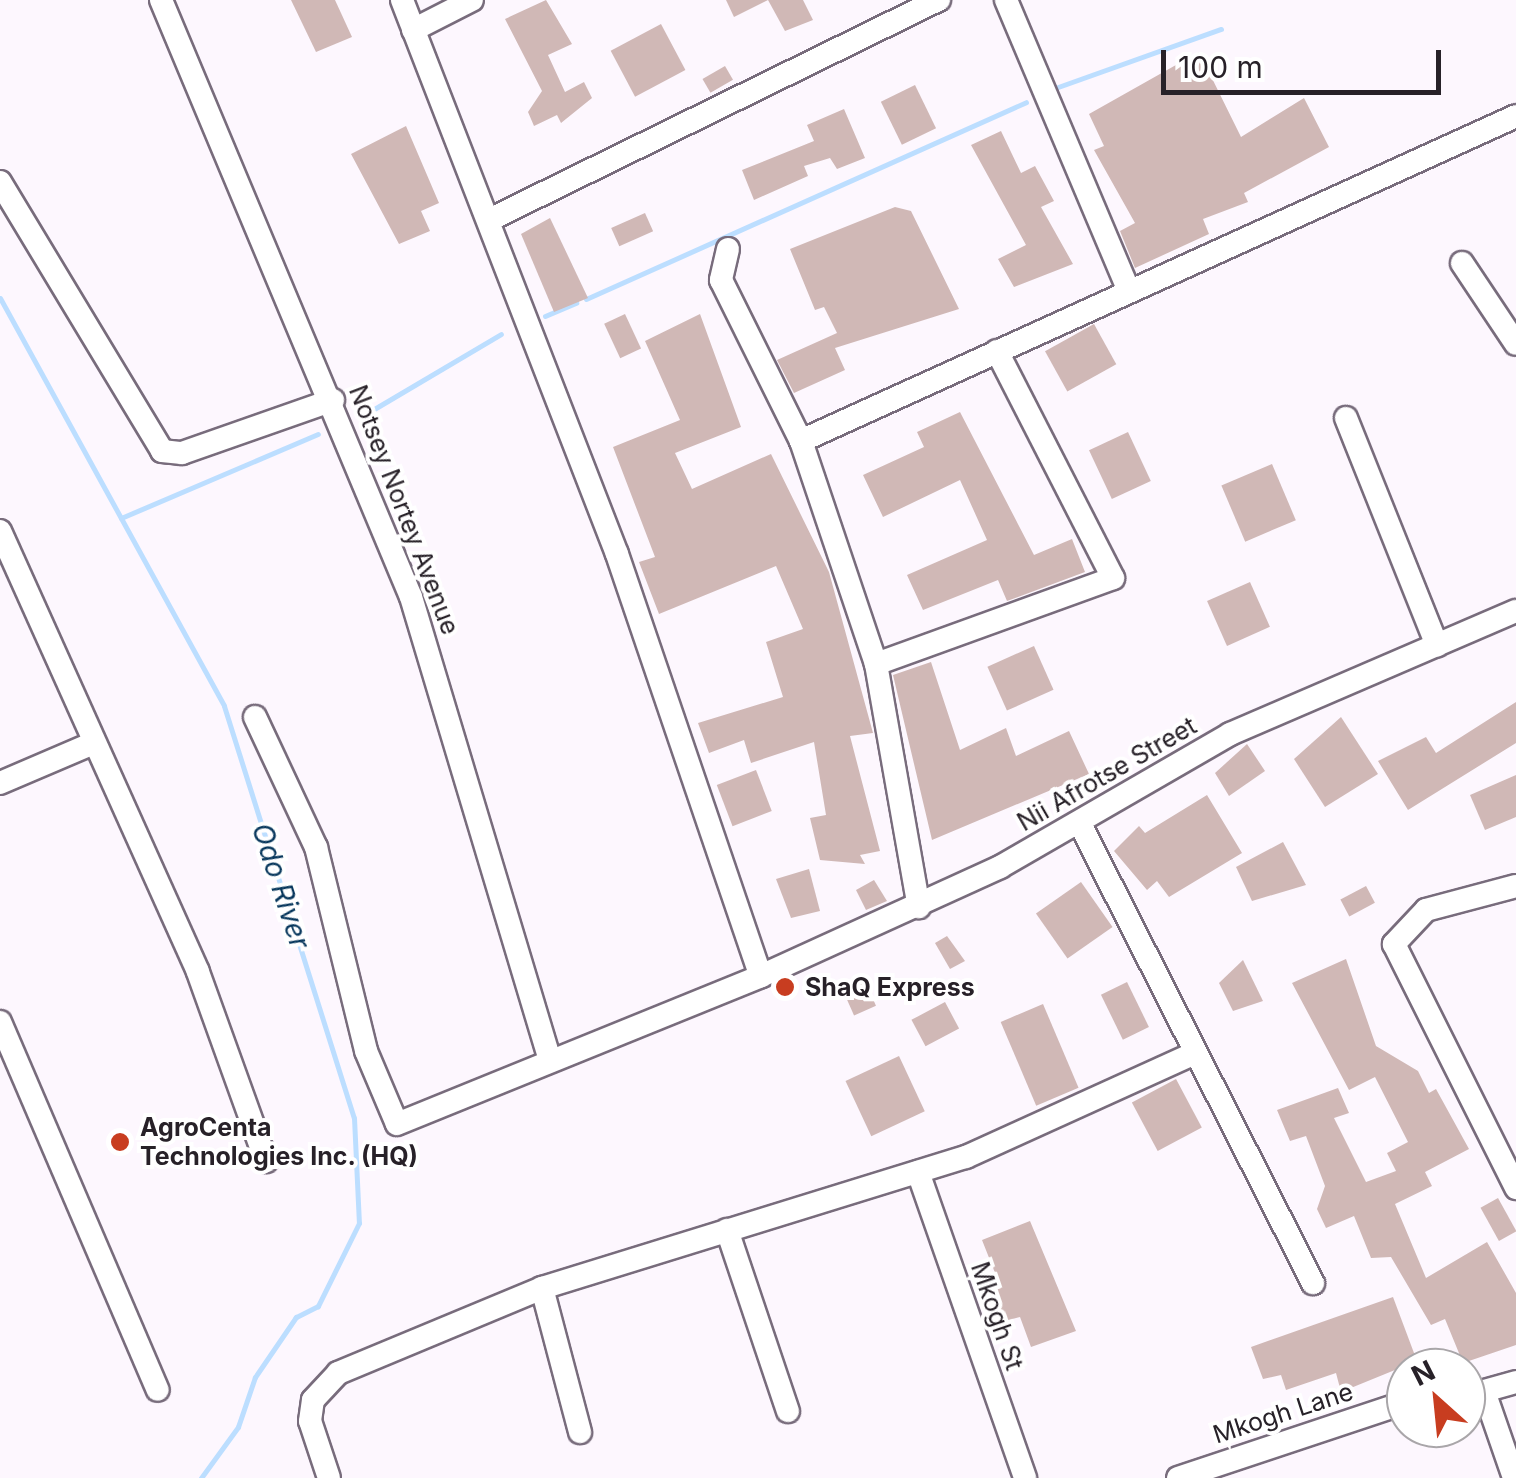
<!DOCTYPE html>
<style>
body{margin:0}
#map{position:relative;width:1516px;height:1478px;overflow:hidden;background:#fdf7fe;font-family:Inter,sans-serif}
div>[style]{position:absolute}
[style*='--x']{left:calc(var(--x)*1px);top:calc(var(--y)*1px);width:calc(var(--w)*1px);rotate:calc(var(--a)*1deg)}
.stream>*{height:5px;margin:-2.5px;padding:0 2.5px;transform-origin:2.5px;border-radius:2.5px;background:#bcdeff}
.building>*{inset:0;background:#d0b8b6;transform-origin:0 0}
.roads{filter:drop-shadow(2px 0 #786c7c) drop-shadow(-2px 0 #786c7c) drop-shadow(0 2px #786c7c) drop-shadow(0 -2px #786c7c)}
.minor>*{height:22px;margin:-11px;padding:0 11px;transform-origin:11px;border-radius:11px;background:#fff}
.dots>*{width:28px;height:28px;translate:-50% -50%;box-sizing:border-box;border:5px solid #fff;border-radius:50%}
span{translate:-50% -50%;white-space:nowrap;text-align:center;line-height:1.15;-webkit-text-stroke:8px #fff;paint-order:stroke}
.street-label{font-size:25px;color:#272128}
.poi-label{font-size:25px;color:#272128;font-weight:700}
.left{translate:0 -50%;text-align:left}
.water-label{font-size:28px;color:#07375c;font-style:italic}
.north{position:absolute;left:1386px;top:1348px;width:100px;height:100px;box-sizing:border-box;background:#fff;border:2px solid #a9a6a9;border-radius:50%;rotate:333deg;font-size:28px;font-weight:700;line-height:40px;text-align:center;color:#272128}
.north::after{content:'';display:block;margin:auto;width:35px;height:45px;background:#c83d20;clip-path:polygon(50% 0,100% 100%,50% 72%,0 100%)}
.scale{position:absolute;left:1161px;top:50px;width:280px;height:45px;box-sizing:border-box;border:5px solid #272128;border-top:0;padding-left:12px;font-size:30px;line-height:35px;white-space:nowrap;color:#272128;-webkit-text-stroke:8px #fff;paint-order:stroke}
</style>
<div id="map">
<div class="stream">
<div style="--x:1058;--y:87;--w:173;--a:-19.6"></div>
<div style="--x:0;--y:298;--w:465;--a:61.2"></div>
<div style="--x:224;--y:706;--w:432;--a:72.5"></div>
<div style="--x:354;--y:1118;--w:105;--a:87.3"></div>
<div style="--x:359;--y:1223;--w:93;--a:116.3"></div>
<div style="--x:318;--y:1306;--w:25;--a:153"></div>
<div style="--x:296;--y:1317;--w:73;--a:124.3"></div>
<div style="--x:255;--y:1377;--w:53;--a:108.8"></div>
<div style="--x:238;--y:1427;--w:63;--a:126"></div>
<div style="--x:586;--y:299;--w:482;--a:-24.1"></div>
<div style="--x:545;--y:316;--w:34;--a:-23"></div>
<div style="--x:364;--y:415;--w:159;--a:-30.6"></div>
<div style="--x:121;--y:518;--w:214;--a:-23.1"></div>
</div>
<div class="building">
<div style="clip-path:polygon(291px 0,335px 0,352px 37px,316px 52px)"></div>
<div style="clip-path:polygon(546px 0,572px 44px,548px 55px,565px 92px,584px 82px,592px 98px,561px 123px,557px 115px,534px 126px,528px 112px,542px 91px,505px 19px)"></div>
<div style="clip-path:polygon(726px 0,768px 0,734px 17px)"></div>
<div style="clip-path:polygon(768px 0,803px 0,813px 20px,785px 31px)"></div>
<div style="left:661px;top:24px;width:52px;height:57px;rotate:62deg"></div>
<div style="clip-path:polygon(1199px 52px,1241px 137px,1304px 98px,1329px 147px,1244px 193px,1248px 202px,1203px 219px,1209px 234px,1135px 268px,1120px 231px,1135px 223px,1094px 150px,1104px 146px,1089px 114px)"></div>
<div style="left:725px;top:66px;width:16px;height:26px;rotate:60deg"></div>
<div style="left:915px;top:85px;width:48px;height:38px;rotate:64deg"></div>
<div style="clip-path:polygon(844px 109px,865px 158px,837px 169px,830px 158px,804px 166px,808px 176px,754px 200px,742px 170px,814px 141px,807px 125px)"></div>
<div style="clip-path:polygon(406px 126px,439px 203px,421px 211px,430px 231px,399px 244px,351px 154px)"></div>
<div style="clip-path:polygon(1001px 131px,1021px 173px,1035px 166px,1054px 201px,1041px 207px,1073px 264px,1014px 287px,998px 259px,1026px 245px,971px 145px)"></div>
<div style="clip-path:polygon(895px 207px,911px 211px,959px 309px,835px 348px,845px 370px,794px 393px,777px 360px,837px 333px,824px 307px,815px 310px,790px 249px)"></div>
<div style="left:645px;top:213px;width:20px;height:37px;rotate:66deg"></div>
<div style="clip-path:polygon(550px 218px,588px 298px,554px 312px,521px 234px)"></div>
<div style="left:625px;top:314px;width:38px;height:23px;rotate:65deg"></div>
<div style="clip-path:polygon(700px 314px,741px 427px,675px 453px,692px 489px,771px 454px,829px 572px,873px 733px,850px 736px,880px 851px,860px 855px,865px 864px,820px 860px,810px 818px,826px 815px,814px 742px,751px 763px,744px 740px,709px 753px,698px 723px,783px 697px,766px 642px,803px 629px,776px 566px,659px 614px,639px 562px,655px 557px,613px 447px,680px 420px,645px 341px)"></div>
<div style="left:1094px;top:324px;width:46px;height:56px;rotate:61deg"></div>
<div style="clip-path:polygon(960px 412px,1034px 555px,1072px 539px,1085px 572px,1007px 601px,998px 580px,923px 610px,907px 575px,987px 540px,960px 480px,883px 517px,863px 475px,924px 447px,917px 432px)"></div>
<div style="left:1128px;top:432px;width:54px;height:43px;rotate:65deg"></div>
<div style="left:1272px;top:464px;width:61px;height:55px;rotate:67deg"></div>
<div style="left:1250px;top:582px;width:49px;height:47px;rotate:66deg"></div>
<div style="left:1034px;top:646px;width:48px;height:51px;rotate:66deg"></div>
<div style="clip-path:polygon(931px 662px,960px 750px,1006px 728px,1016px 756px,1069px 731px,1089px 774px,932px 840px,893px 675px)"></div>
<div style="clip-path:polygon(1516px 702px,1516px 743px,1408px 810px,1378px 761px,1426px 737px,1436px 753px)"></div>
<div style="clip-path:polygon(1341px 717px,1378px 774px,1325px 807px,1294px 759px)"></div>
<div style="clip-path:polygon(1247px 744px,1265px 771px,1229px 796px,1215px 773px)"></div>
<div style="left:756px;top:770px;width:44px;height:42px;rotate:69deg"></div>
<div style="clip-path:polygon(1516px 775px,1516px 817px,1485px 830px,1470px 795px)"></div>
<div style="clip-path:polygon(1207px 795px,1242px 853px,1169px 897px,1157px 881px,1147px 890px,1114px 851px,1139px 826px,1145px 833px)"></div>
<div style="clip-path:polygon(1283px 842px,1306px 885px,1252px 901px,1236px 867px)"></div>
<div style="clip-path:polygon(809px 869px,820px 911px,791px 918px,776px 879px)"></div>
<div style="clip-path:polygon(874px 880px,887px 901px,866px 910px,856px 890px)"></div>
<div style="left:1081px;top:882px;width:55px;height:55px;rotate:55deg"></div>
<div style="left:1366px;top:886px;width:19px;height:29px;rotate:62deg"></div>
<div style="clip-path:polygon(947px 936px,965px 961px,950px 969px,935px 943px)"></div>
<div style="clip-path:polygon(1346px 959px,1376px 1046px,1418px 1071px,1429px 1093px,1436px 1089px,1469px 1149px,1425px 1172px,1432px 1186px,1395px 1204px,1426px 1278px,1487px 1242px,1516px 1293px,1516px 1345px,1463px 1363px,1445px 1319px,1431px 1325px,1391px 1257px,1371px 1258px,1354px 1216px,1326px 1228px,1317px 1209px,1325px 1186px,1306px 1136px,1290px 1141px,1277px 1110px,1338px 1088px,1349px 1113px,1334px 1118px,1366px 1182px,1396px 1171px,1387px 1153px,1408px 1142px,1375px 1077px,1349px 1090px,1292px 983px)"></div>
<div style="clip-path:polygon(1243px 960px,1263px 1001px,1233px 1011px,1219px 983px)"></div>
<div style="left:865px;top:981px;width:27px;height:24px;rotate:66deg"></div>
<div style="left:1127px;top:982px;width:50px;height:29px;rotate:64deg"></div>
<div style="left:945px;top:1002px;width:30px;height:38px;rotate:62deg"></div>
<div style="left:1043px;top:1004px;width:91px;height:46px;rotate:67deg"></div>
<div style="left:899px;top:1056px;width:61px;height:59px;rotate:65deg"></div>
<div style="left:1176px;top:1079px;width:55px;height:50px;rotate:62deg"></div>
<div style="left:1498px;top:1198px;width:38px;height:20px;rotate:61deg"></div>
<div style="clip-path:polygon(1030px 1221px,1076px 1331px,1031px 1347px,1020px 1317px,997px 1323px,987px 1293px,1001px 1288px,982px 1240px)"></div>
<div style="clip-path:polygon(1393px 1297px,1417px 1361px,1341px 1392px,1336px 1373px,1286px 1390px,1281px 1375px,1263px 1379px,1251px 1347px)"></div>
</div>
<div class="roads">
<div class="minor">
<div style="--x:161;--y:0;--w:647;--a:67.28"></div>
<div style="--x:411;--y:597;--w:479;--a:73.3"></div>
<div style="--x:402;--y:0;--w:594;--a:68.79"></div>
<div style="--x:617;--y:554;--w:446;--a:71.2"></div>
<div style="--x:761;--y:976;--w:263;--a:-24.5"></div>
<div style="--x:1000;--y:867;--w:266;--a:-30"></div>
<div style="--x:1230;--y:734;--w:311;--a:-23.3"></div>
<div style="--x:1006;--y:0;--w:316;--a:67.1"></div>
<div style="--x:413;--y:30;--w:66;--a:-27"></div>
<div style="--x:0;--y:182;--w:314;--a:58.9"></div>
<div style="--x:162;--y:451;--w:20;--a:6"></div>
<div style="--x:182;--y:453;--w:160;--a:-19.3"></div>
<div style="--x:491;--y:219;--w:499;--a:-26.1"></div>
<div style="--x:728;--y:249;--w:32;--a:103"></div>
<div style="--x:721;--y:280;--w:180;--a:63.6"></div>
<div style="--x:801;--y:441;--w:235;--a:71.4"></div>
<div style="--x:876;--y:664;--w:247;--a:80"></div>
<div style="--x:1462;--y:263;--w:97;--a:56.3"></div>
<div style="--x:1346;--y:418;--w:245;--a:68.2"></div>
<div style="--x:801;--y:441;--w:785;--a:-24.44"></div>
<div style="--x:0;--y:531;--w:483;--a:65.8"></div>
<div style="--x:198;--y:972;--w:201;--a:70.2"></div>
<div style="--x:876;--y:664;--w:252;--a:-19.9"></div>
<div style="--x:1113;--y:578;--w:255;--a:-117.1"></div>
<div style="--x:255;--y:717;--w:144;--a:64.9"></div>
<div style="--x:316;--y:847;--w:210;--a:76.2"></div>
<div style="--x:366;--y:1051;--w:79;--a:67"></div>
<div style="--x:397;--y:1124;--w:393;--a:-22.1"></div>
<div style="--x:0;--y:783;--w:102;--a:-23.1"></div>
<div style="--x:1080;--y:824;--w:515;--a:63.09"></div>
<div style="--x:1516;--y:886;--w:93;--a:165.1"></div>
<div style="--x:1426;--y:910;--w:47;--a:133.3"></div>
<div style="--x:1394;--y:944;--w:273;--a:63.4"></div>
<div style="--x:0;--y:1022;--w:400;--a:66.8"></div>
<div style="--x:918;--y:1172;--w:324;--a:70.7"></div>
<div style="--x:727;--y:1230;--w:191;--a:71.4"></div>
<div style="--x:542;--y:1288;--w:149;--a:75.2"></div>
<div style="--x:1466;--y:1396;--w:52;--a:-15.6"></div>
<div style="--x:1486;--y:1397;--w:86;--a:70.9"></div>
<div style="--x:329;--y:1478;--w:60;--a:-108.4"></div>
<div style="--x:310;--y:1421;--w:21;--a:-82"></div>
<div style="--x:313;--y:1400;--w:37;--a:-47"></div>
<div style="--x:338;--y:1373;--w:221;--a:-22.6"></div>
<div style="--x:542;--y:1288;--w:444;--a:-17.2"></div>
<div style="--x:966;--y:1157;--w:252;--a:-24.4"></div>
<div style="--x:1178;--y:1478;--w:240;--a:-18.4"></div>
</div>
</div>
<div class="dots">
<div style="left:785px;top:987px;background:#c83d20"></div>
<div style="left:120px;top:1142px;background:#c83d20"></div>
</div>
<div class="street-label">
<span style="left:404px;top:510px;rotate:69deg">Notsey Nortey Avenue</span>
<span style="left:1107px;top:774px;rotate:-30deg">Nii Afrotse Street</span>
<span style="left:997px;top:1316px;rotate:71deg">Mkogh St</span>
<span style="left:1283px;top:1413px;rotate:-18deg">Mkogh Lane</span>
</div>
<div class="poi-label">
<span class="left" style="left:805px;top:987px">ShaQ Express</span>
<span class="left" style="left:140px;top:1142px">AgroCenta<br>Technologies Inc. (HQ)</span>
</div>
<div class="water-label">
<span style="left:281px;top:886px;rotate:72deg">Odo River</span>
</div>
<div class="north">N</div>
<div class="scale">100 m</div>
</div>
